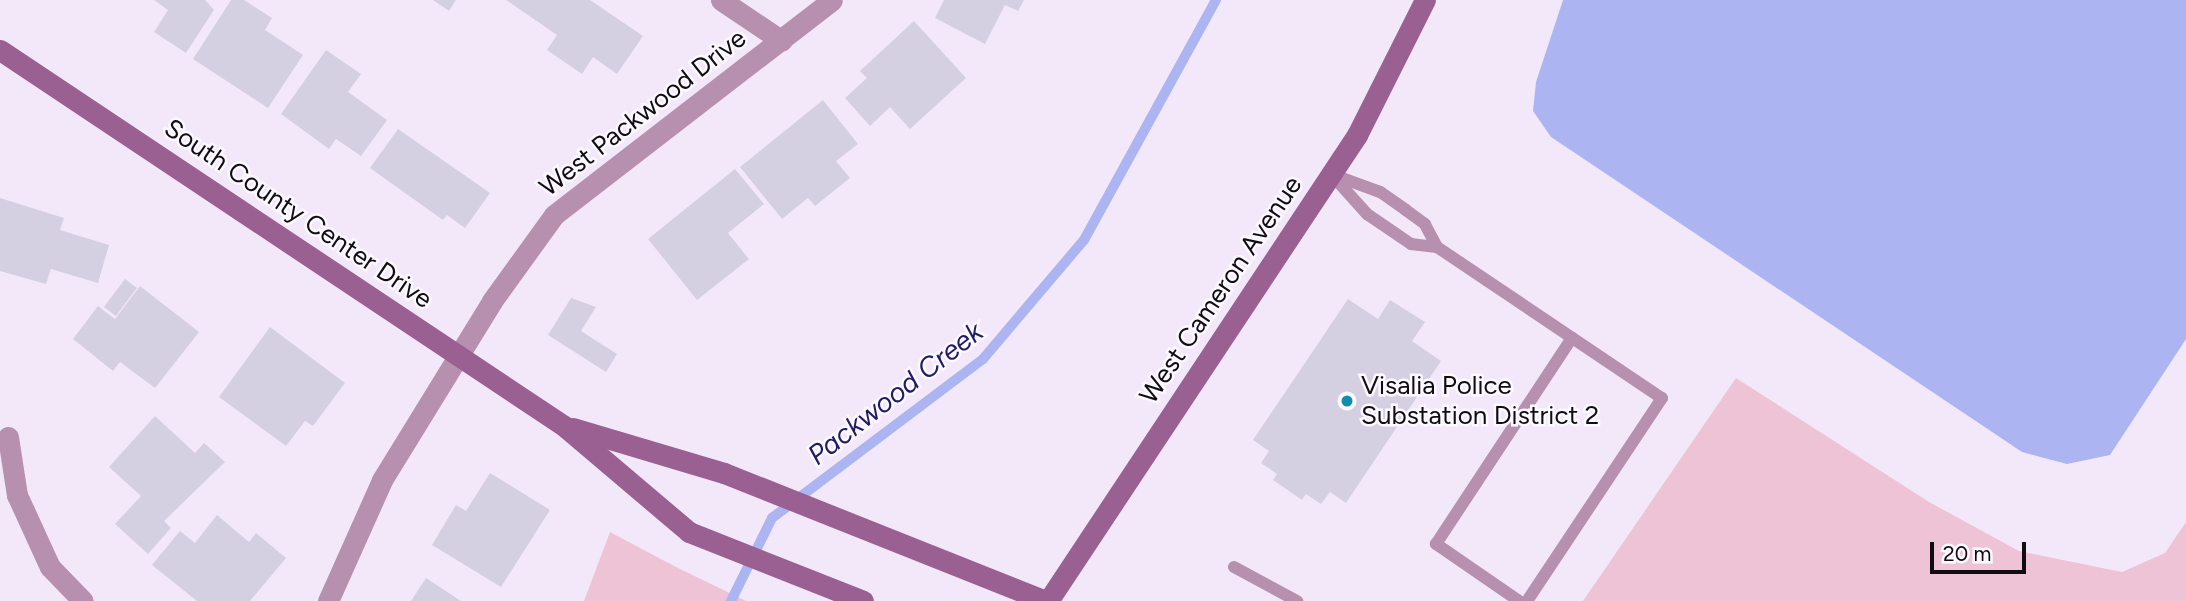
<!DOCTYPE html>
<style>
body{margin:0}
#map{position:relative;width:2186px;height:601px;overflow:hidden;background:#f3e8f9;font-family:Figtree,sans-serif}
div>[style]{position:absolute}
[style*='--x']{left:calc(var(--x)*1px);top:calc(var(--y)*1px);width:calc(var(--w)*1px);rotate:calc(var(--a)*1deg)}
.green>*{inset:0;background:#eec3d5}
.water>*{inset:0;background:#acb5f1}
.stream>*{height:10px;margin:-5px;padding:0 5px;transform-origin:5px;border-radius:5px;background:#acb5f1}
.building>*{inset:0;background:#d4d0e2;transform-origin:0 0}
.lane>*{height:12px;margin:-6px;padding:0 6px;transform-origin:6px;border-radius:6px;background:#b78faf}
.street>*{height:21px;margin:-10.5px;padding:0 10.5px;transform-origin:10.5px;border-radius:10.5px;background:#b78faf}
.secondary>*{height:21px;margin:-10.5px;padding:0 10.5px;transform-origin:10.5px;border-radius:10.5px;background:#9a6091}
.dots>*{width:19px;height:19px;translate:-50% -50%;box-sizing:border-box;border:4px solid #fcf8ff;border-radius:50%}
span{translate:-50% -50%;white-space:nowrap;text-align:center;line-height:1.15;-webkit-text-stroke:5px #fcf8ff;paint-order:stroke}
.street-label{font-size:26px;color:#100c12}
.poi-label{font-size:26px;color:#100c12}
.left{translate:0 -50%;text-align:left}
.water-label{font-size:28px;color:#1f1c61;font-style:italic}
.scale{position:absolute;left:1930px;top:542px;width:96px;height:32px;box-sizing:border-box;border:4px solid #100c12;border-top:0;padding-left:9px;font-size:21px;line-height:24px;white-space:nowrap;color:#100c12;-webkit-text-stroke:5px #fcf8ff;paint-order:stroke}
</style>
<div id="map">
<div class="green">
<div style="clip-path:polygon(1736px 378px,1929px 502px,2019px 551px,2122px 572px,2165px 553px,2186px 522px,2186px 601px,1583px 601px)"></div>
<div style="clip-path:polygon(610px 532px,674px 566px,746px 601px,584px 601px)"></div>
</div>
<div class="water">
<div style="clip-path:polygon(1563px 0,2186px 0,2186px 339px,2110px 455px,2067px 464px,2022px 452px,1551px 137px,1533px 111px,1536px 82px)"></div>
</div>
<div class="stream">
<div style="--x:731;--y:601;--w:93;--a:-63.7"></div>
<div style="--x:772;--y:518;--w:264;--a:-37"></div>
<div style="--x:983;--y:359;--w:156;--a:-49.7"></div>
<div style="--x:1084;--y:240;--w:274;--a:-61.2"></div>
</div>
<div class="building">
<div style="clip-path:polygon(154px 0,205px 0,214px 10px,186px 53px,154px 32px,168px 10px)"></div>
<div style="clip-path:polygon(231px 0,244px 0,272px 18px,265px 30px,303px 55px,268px 108px,193px 59px)"></div>
<div style="clip-path:polygon(433px 0,456px 0,449px 11px)"></div>
<div style="clip-path:polygon(506px 0,590px 0,643px 36px,617px 74px,593px 57px,582px 74px,547px 50px,557px 35px)"></div>
<div style="clip-path:polygon(944px 0,1024px 0,1018px 11px,1005px 5px,985px 44px,935px 18px)"></div>
<div style="clip-path:polygon(914px 21px,966px 78px,910px 129px,890px 107px,870px 126px,845px 98px,867px 78px,860px 71px)"></div>
<div style="clip-path:polygon(326px 50px,361px 74px,348px 92px,387px 120px,361px 156px,336px 139px,329px 149px,281px 114px)"></div>
<div style="clip-path:polygon(823px 100px,858px 144px,836px 161px,850px 178px,815px 206px,808px 198px,782px 219px,740px 167px)"></div>
<div style="clip-path:polygon(398px 129px,490px 193px,465px 228px,447px 215px,443px 220px,370px 168px)"></div>
<div style="clip-path:polygon(735px 169px,764px 204px,728px 233px,749px 259px,697px 300px,648px 239px)"></div>
<div style="clip-path:polygon(0 198px,64px 218px,60px 230px,109px 245px,98px 283px,51px 269px,46px 284px,0 271px)"></div>
<div style="left:125px;top:279px;width:15px;height:35px;rotate:37deg"></div>
<div style="clip-path:polygon(140px 286px,199px 332px,155px 388px,120px 362px,113px 371px,73px 339px,98px 306px,115px 319px)"></div>
<div style="clip-path:polygon(571px 298px,596px 307px,581px 331px,617px 354px,606px 372px,548px 335px)"></div>
<div style="clip-path:polygon(1348px 299px,1378px 319px,1390px 300px,1425px 322px,1412px 341px,1441px 361px,1346px 503px,1330px 492px,1321px 504px,1306px 494px,1302px 500px,1273px 480px,1277px 474px,1261px 463px,1269px 451px,1253px 440px)"></div>
<div style="clip-path:polygon(270px 327px,345px 383px,313px 426px,305px 421px,286px 446px,219px 397px)"></div>
<div style="clip-path:polygon(155px 416px,195px 453px,204px 443px,225px 462px,164px 521px,171px 528px,148px 554px,115px 524px,141px 496px,109px 467px)"></div>
<div style="clip-path:polygon(490px 473px,550px 510px,501px 587px,432px 545px,456px 505px,466px 511px)"></div>
<div style="clip-path:polygon(217px 515px,249px 542px,256px 533px,286px 558px,250px 601px,197px 601px,152px 565px,180px 531px,195px 543px)"></div>
<div style="clip-path:polygon(426px 578px,461px 601px,411px 601px)"></div>
</div>
<div class="lane">
<div style="--x:1437;--y:247;--w:26;--a:-118"></div>
<div style="--x:1425;--y:224;--w:24;--a:-144"></div>
<div style="--x:1406;--y:210;--w:32;--a:-145"></div>
<div style="--x:1380;--y:192;--w:52;--a:-159.8"></div>
<div style="--x:1331;--y:174;--w:54;--a:48"></div>
<div style="--x:1367;--y:214;--w:53;--a:34.3"></div>
<div style="--x:1411;--y:244;--w:26;--a:7"></div>
<div style="--x:1437;--y:247;--w:271;--a:33.9"></div>
<div style="--x:1662;--y:398;--w:244;--a:123.6"></div>
<div style="--x:1234;--y:567;--w:72;--a:28.4"></div>
<div style="--x:1519;--y:601;--w:101;--a:-145.5"></div>
<div style="--x:1436;--y:544;--w:247;--a:-56.6"></div>
</div>
<div class="street">
<div style="--x:721;--y:0;--w:73;--a:33.9"></div>
<div style="--x:8;--y:437;--w:59;--a:81.2"></div>
<div style="--x:17;--y:495;--w:79;--a:65.4"></div>
<div style="--x:50;--y:567;--w:47;--a:45.9"></div>
<div style="--x:328;--y:601;--w:133;--a:-65.9"></div>
<div style="--x:382;--y:480;--w:210;--a:-58.4"></div>
<div style="--x:492;--y:301;--w:106;--a:-54.2"></div>
<div style="--x:554;--y:215;--w:351;--a:-37.7"></div>
</div>
<div class="secondary">
<div style="--x:0;--y:50;--w:678;--a:33.69"></div>
<div style="--x:564;--y:426;--w:164;--a:40.3"></div>
<div style="--x:689;--y:532;--w:187;--a:21.6"></div>
<div style="--x:573;--y:428;--w:158;--a:16.6"></div>
<div style="--x:724;--y:473;--w:347;--a:21.7"></div>
<div style="--x:1048;--y:601;--w:559;--a:-56.45"></div>
<div style="--x:1357;--y:135;--w:151;--a:-63.3"></div>
</div>
<div class="dots">
<div style="left:1347px;top:401px;background:#118dae"></div>
</div>
<div class="street-label">
<span style="left:643px;top:113px;rotate:-38deg">West Packwood Drive</span>
<span style="left:298px;top:214px;rotate:34deg">South County Center Drive</span>
<span style="left:1221px;top:290px;rotate:-56deg">West Cameron Avenue</span>
</div>
<div class="poi-label">
<span class="left" style="left:1361px;top:401px">Visalia Police<br>Substation District 2</span>
</div>
<div class="water-label">
<span style="left:895px;top:393px;rotate:-38deg">Packwood Creek</span>
</div>
<div class="scale">20 m</div>
</div>
